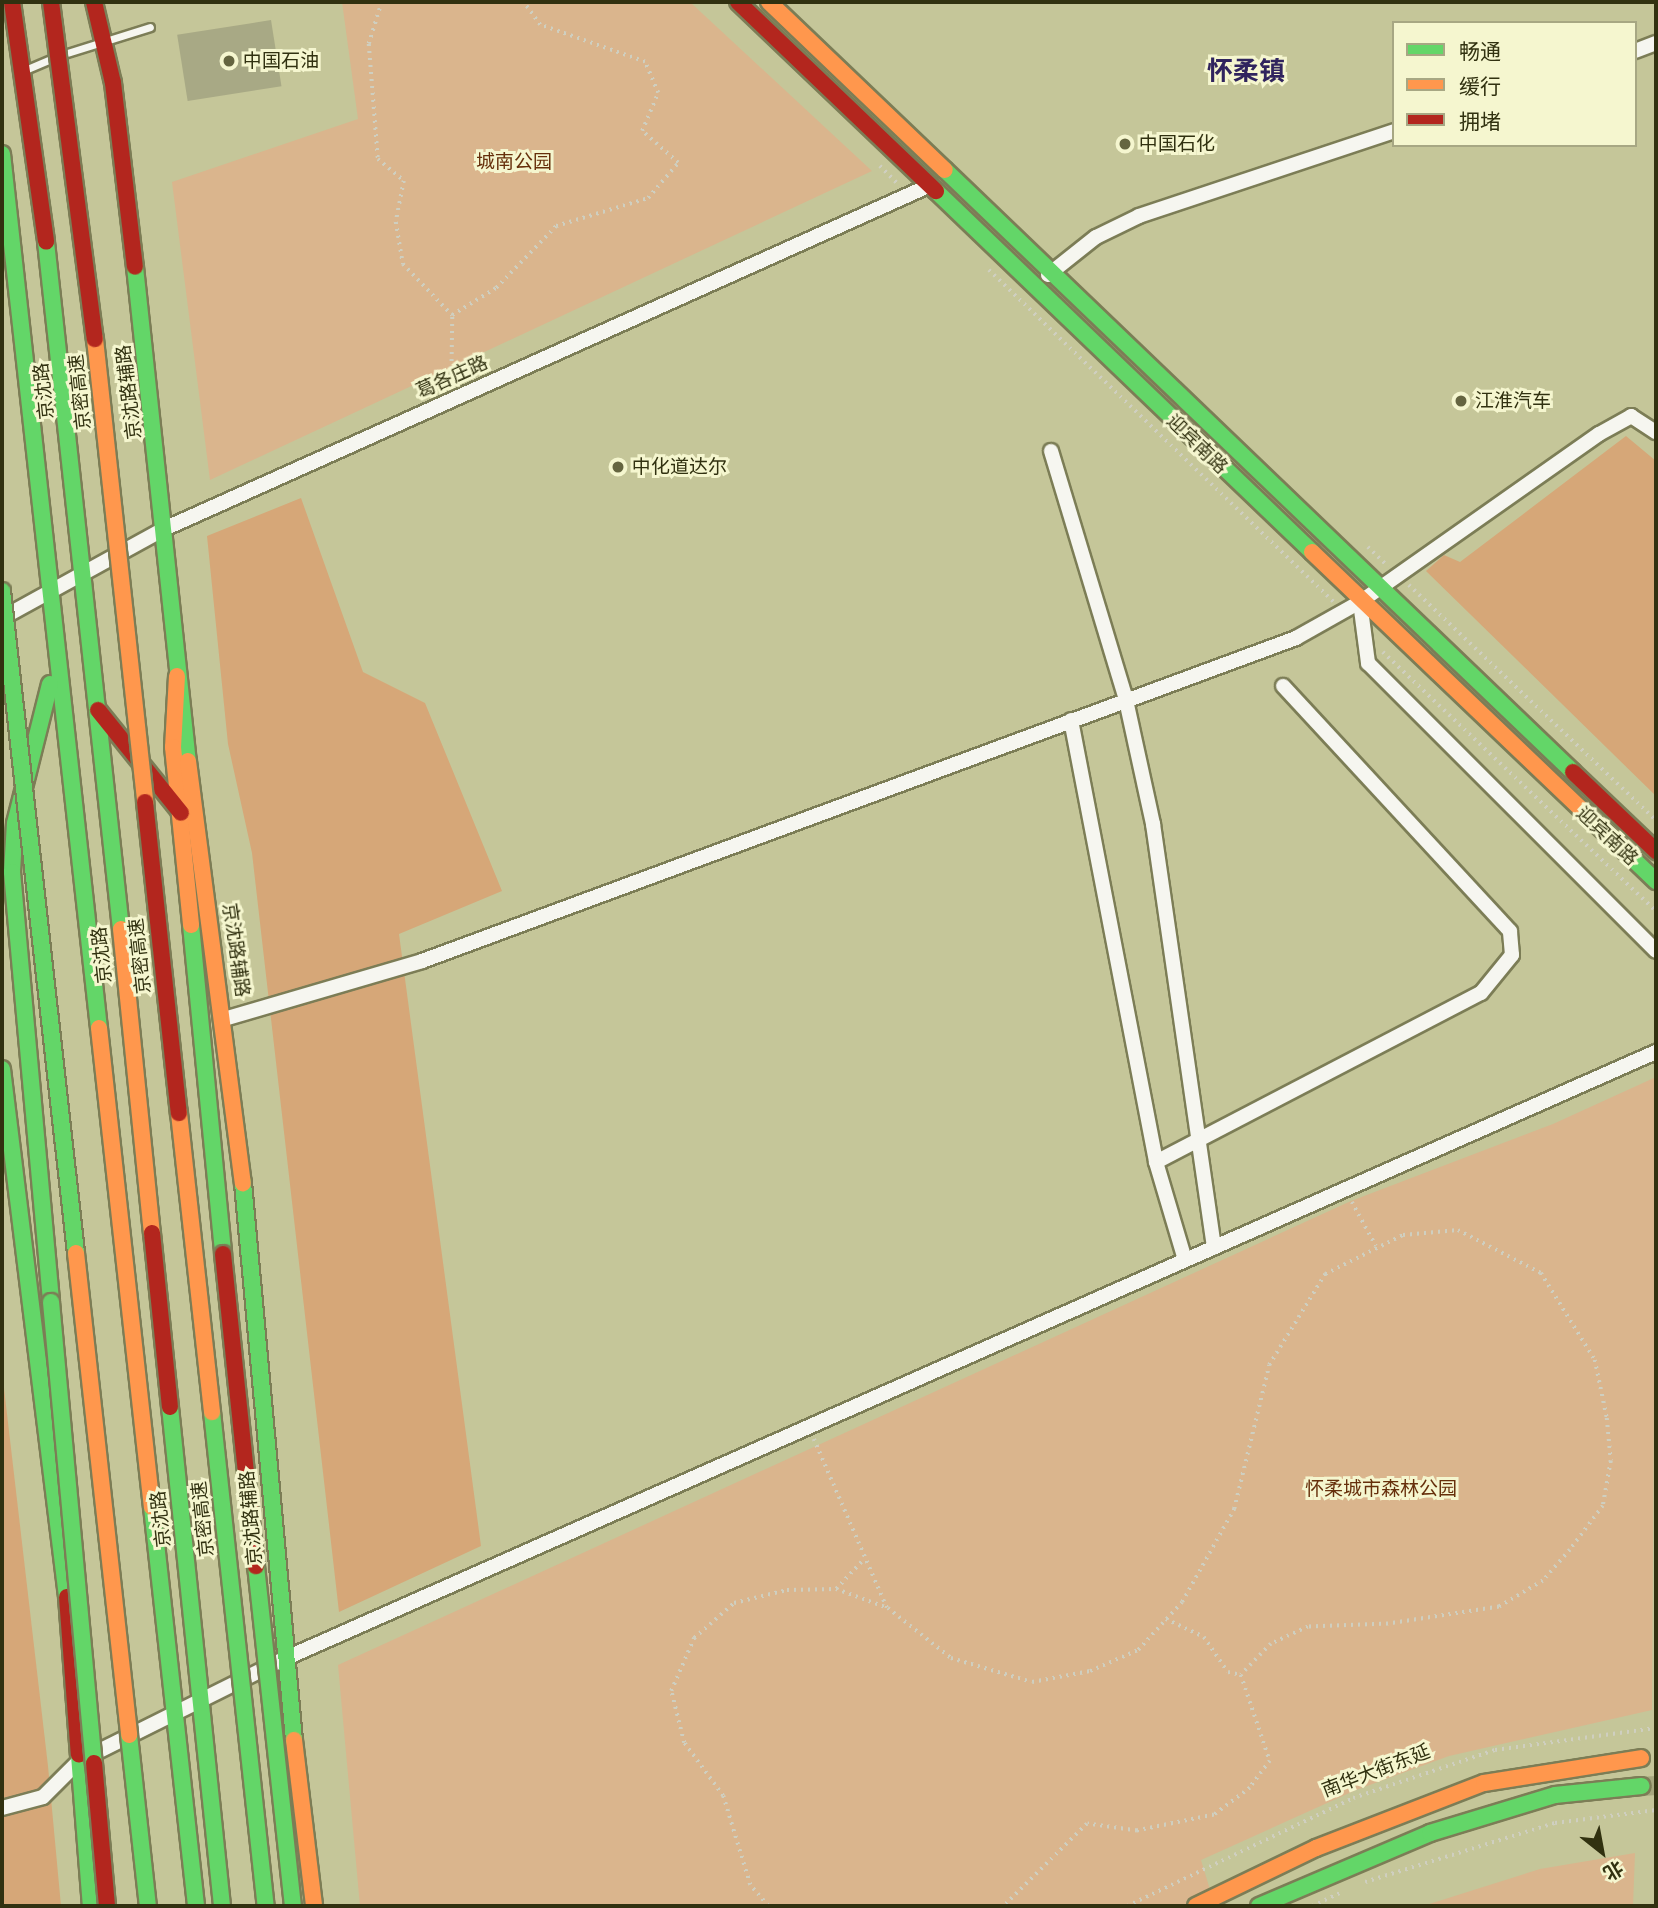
<!DOCTYPE html>
<meta charset="utf-8">
<style>
body{margin:0}
#map{position:relative;width:1658px;height:1908px;overflow:hidden;background:#c5c699;font-family:Arial,"Noto Sans SC",sans-serif}
div>[style]{position:absolute}
[style*='--x']{left:calc(var(--x)*1px);top:calc(var(--y)*1px);width:calc(var(--w)*1px);rotate:calc(var(--a)*1deg)}
.green>*{inset:0;background:#dab58d}
.forest>*{inset:0;background:#d6a778}
.building>*{inset:0;background:#a8a985;transform-origin:0 0}
.secondary-tunnel>*{height:19px;margin-top:-9.5px;transform-origin:0;background:repeating-linear-gradient(90deg,#a7a87e 0 19px,transparent 0 29px)}
.path>*{height:3.5px;margin-top:-1.75px;transform-origin:0;background:repeating-linear-gradient(90deg,#cfcfc0 0 2px,transparent 0 7px)}
.roads{filter:drop-shadow(2px 0 #7c7d56) drop-shadow(-2px 0 #7c7d56) drop-shadow(0 2px #7c7d56) drop-shadow(0 -2px #7c7d56)}
.lane>*{height:7px;margin:-3.5px;padding:0 3.5px;transform-origin:3.5px;border-radius:3.5px;background:#f6f6f0}
.street>*{height:14px;margin:-7px;padding:0 7px;transform-origin:7px;border-radius:7px;background:#f6f6f0}
.fast>*{height:16px;margin:-8px;padding:0 8px;transform-origin:8px;border-radius:8px;background:#63d668}
.slow>*{height:16px;margin:-8px;padding:0 8px;transform-origin:8px;border-radius:8px;background:#ff974d}
.jam>*{height:16px;margin:-8px;padding:0 8px;transform-origin:8px;border-radius:8px;background:#b3261e}
.bridges{filter:drop-shadow(2px 0 #7c7d56) drop-shadow(-2px 0 #7c7d56) drop-shadow(0 2px #7c7d56) drop-shadow(0 -2px #7c7d56)}
.fast-bridge>*{height:16px;margin:-8px;padding:0 8px;transform-origin:8px;border-radius:8px;background:#63d668}
.slow-bridge>*{height:16px;margin:-8px;padding:0 8px;transform-origin:8px;border-radius:8px;background:#ff974d}
.jam-bridge>*{height:16px;margin:-8px;padding:0 8px;transform-origin:8px;border-radius:8px;background:#b3261e}
.dots>*{width:19px;height:19px;translate:-50% -50%;box-sizing:border-box;border:4px solid #f5f6cf;border-radius:50%}
span{translate:-50% -50%;white-space:nowrap;text-align:center;line-height:1.15;-webkit-text-stroke:6px #f5f6cf;paint-order:stroke}
.poi-label{font-size:19px;color:#313110}
.left{translate:0 -50%;text-align:left}
.park-label{font-size:19px;color:#662f0b}
.street-label{font-size:19px;color:#313110}
.district-label{font-size:26px;color:#30245e;font-weight:700}
.frame{position:absolute;inset:0;border:4px solid #313110;pointer-events:none}
.legend{position:absolute;left:1392px;top:21px;width:245px;height:126px;box-sizing:border-box;background:#f5f6cf;border:2px solid #a7a783;margin:0;padding:9px 12px;list-style:none;font-size:21px;color:#313110}
.legend li{display:flex;align-items:center;gap:14px;height:35px}
.legend b{width:35px;border:2px solid #a7a783}
.north{position:absolute;left:1567px;top:1817px;width:70px;height:70px;-webkit-text-stroke:5px #f5f6cf;paint-order:stroke;rotate:149deg;font-size:19px;font-weight:700;line-height:28px;text-align:center;color:#313110}
.north::after{content:'';display:block;margin:auto;width:24px;height:32px;background:#313110;clip-path:polygon(50% 0,100% 100%,50% 72%,0 100%)}
</style>
<div id="map">
<div class="green">
<div style="clip-path:polygon(342px 2px,690px 2px,872px 171px,210px 480px,172px 182px,358px 119px)"></div>
<div style="clip-path:polygon(1656px 1077px,1652px 1710px,1449px 1756px,1356px 1790px,1201px 1860px,1215px 1906px,360px 1906px,338px 1665px,1351px 1201px,1553px 1124px)"></div>
<div style="clip-path:polygon(1635px 1853px,1633px 1906px,1423px 1906px,1540px 1869px)"></div>
</div>
<div class="forest">
<div style="clip-path:polygon(1626px 436px,1656px 461px,1656px 796px,1426px 571px,1444px 555px,1460px 562px)"></div>
<div style="clip-path:polygon(301px 498px,363px 672px,425px 703px,502px 891px,399px 934px,481px 1546px,339px 1612px,252px 853px,228px 744px,207px 536px)"></div>
<div style="clip-path:polygon(2px 1371px,48px 1766px,61px 1906px,2px 1906px)"></div>
</div>
<div class="building">
<div style="left:271px;top:20px;width:67px;height:95px;rotate:81deg"></div>
</div>
<div class="secondary-tunnel">
<div style="--x:1642;--y:1786;--w:14;--a:-4"></div>
</div>
<div class="path">
<div style="--x:382;--y:2;--w:44;--a:107.2"></div>
<div style="--x:369;--y:44;--w:115;--a:85.5"></div>
<div style="--x:378;--y:159;--w:34;--a:40"></div>
<div style="--x:404;--y:181;--w:42;--a:101"></div>
<div style="--x:396;--y:222;--w:43;--a:80.5"></div>
<div style="--x:403;--y:264;--w:71;--a:46.1"></div>
<div style="--x:452;--y:315;--w:52;--a:-31.5"></div>
<div style="--x:496;--y:288;--w:86;--a:-45.9"></div>
<div style="--x:556;--y:226;--w:96;--a:-16.9"></div>
<div style="--x:648;--y:198;--w:46;--a:-49.4"></div>
<div style="--x:678;--y:163;--w:48;--a:-138.4"></div>
<div style="--x:642;--y:131;--w:41;--a:-67.2"></div>
<div style="--x:658;--y:93;--w:34;--a:-113"></div>
<div style="--x:645;--y:62;--w:111;--a:-160.6"></div>
<div style="--x:540;--y:25;--w:29;--a:-126"></div>
<div style="--x:880;--y:166;--w:27;--a:45"></div>
<div style="--x:989;--y:270;--w:479;--a:43.9"></div>
<div style="--x:451;--y:382;--w:67;--a:-89.1"></div>
<div style="--x:1368;--y:547;--w:28;--a:44"></div>
<div style="--x:1409;--y:585;--w:341;--a:43.6"></div>
<div style="--x:1383;--y:652;--w:376;--a:43.5"></div>
<div style="--x:1352;--y:1202;--w:50;--a:61.4"></div>
<div style="--x:814;--y:1439;--w:184;--a:66.6"></div>
<div style="--x:836;--y:1589;--w:38;--a:-47"></div>
<div style="--x:1166;--y:1619;--w:42;--a:25.3"></div>
<div style="--x:1204;--y:1637;--w:42;--a:55.6"></div>
<div style="--x:1228;--y:1672;--w:13;--a:13"></div>
<div style="--x:1365;--y:1882;--w:199;--a:-17.3"></div>
<div style="--x:1555;--y:1823;--w:102;--a:-7.3"></div>
<div style="--x:768;--y:1906;--w:28;--a:-131"></div>
<div style="--x:750;--y:1885;--w:93;--a:-106.9"></div>
<div style="--x:723;--y:1796;--w:66;--a:-126.3"></div>
<div style="--x:684;--y:1743;--w:54;--a:-104"></div>
<div style="--x:671;--y:1691;--w:58;--a:-66.5"></div>
<div style="--x:694;--y:1638;--w:53;--a:-41.2"></div>
<div style="--x:734;--y:1603;--w:55;--a:-13.8"></div>
<div style="--x:787;--y:1590;--w:49;--a:-1.2"></div>
<div style="--x:836;--y:1589;--w:55;--a:20.1"></div>
<div style="--x:888;--y:1608;--w:80;--a:38.4"></div>
<div style="--x:951;--y:1658;--w:84;--a:16.5"></div>
<div style="--x:1032;--y:1682;--w:59;--a:-10.7"></div>
<div style="--x:1090;--y:1671;--w:52;--a:-23.6"></div>
<div style="--x:1138;--y:1650;--w:65;--a:-47.5"></div>
<div style="--x:1182;--y:1602;--w:107;--a:-60.8"></div>
<div style="--x:1234;--y:1509;--w:148;--a:-76.3"></div>
<div style="--x:1269;--y:1365;--w:107;--a:-58.4"></div>
<div style="--x:1325;--y:1274;--w:87;--a:-26.6"></div>
<div style="--x:1403;--y:1235;--w:55;--a:-5.2"></div>
<div style="--x:1458;--y:1230;--w:93;--a:27.4"></div>
<div style="--x:1541;--y:1273;--w:102;--a:58.2"></div>
<div style="--x:1595;--y:1360;--w:59;--a:78.3"></div>
<div style="--x:1607;--y:1418;--w:43;--a:84.7"></div>
<div style="--x:1611;--y:1461;--w:46;--a:100.1"></div>
<div style="--x:1603;--y:1506;--w:55;--a:126.9"></div>
<div style="--x:1570;--y:1550;--w:41;--a:131.1"></div>
<div style="--x:1543;--y:1581;--w:51;--a:149.4"></div>
<div style="--x:1499;--y:1607;--w:112;--a:171.3"></div>
<div style="--x:1388;--y:1624;--w:80;--a:177.9"></div>
<div style="--x:1308;--y:1627;--w:41;--a:155.3"></div>
<div style="--x:1271;--y:1644;--w:43;--a:134.1"></div>
<div style="--x:1241;--y:1675;--w:91;--a:71.4"></div>
<div style="--x:1270;--y:1761;--w:34;--a:127"></div>
<div style="--x:1250;--y:1788;--w:45;--a:143.1"></div>
<div style="--x:1214;--y:1815;--w:79;--a:168.3"></div>
<div style="--x:1137;--y:1831;--w:50;--a:-172"></div>
<div style="--x:1087;--y:1824;--w:117;--a:135.3"></div>
<div style="--x:1127;--y:1906;--w:250;--a:-25.5"></div>
<div style="--x:1353;--y:1798;--w:150;--a:-18.7"></div>
<div style="--x:1495;--y:1750;--w:162;--a:-7.8"></div>
<div style="--x:1312;--y:1906;--w:33;--a:-25"></div>
</div>
<div class="roads">
<div class="lane">
<div style="--x:64;--y:54;--w:90;--a:-17.4"></div>
<div style="--x:25;--y:70;--w:30;--a:-23"></div>
</div>
<div class="street">
<div style="--x:1635;--y:51;--w:22;--a:-21"></div>
<div style="--x:1048;--y:275;--w:61;--a:-38.4"></div>
<div style="--x:1096;--y:237;--w:48;--a:-26"></div>
<div style="--x:1139;--y:216;--w:269;--a:-18.4"></div>
<div style="--x:1051;--y:451;--w:260;--a:73.2"></div>
<div style="--x:1126;--y:700;--w:127;--a:77.7"></div>
<div style="--x:1153;--y:824;--w:428;--a:81.8"></div>
<div style="--x:1360;--y:602;--w:62;--a:82.5"></div>
<div style="--x:1368;--y:663;--w:407;--a:45"></div>
<div style="--x:2;--y:618;--w:185;--a:-28.8"></div>
<div style="--x:164;--y:529;--w:835;--a:-24.17"></div>
<div style="--x:1071;--y:720;--w:450;--a:79.1"></div>
<div style="--x:1156;--y:1162;--w:102;--a:73.5"></div>
<div style="--x:224;--y:1019;--w:206;--a:-16.3"></div>
<div style="--x:422;--y:961;--w:932;--a:-20.28"></div>
<div style="--x:1296;--y:638;--w:73;--a:-29.4"></div>
<div style="--x:1360;--y:602;--w:292;--a:-35.1"></div>
<div style="--x:1599;--y:434;--w:37;--a:-29"></div>
<div style="--x:1631;--y:416;--w:30;--a:33"></div>
<div style="--x:1156;--y:1162;--w:366;--a:-27.5"></div>
<div style="--x:1481;--y:993;--w:49;--a:-50.8"></div>
<div style="--x:1512;--y:955;--w:24;--a:-95"></div>
<div style="--x:1510;--y:931;--w:334;--a:-132.8"></div>
<div style="--x:2;--y:1808;--w:42;--a:-15"></div>
<div style="--x:43;--y:1797;--w:51;--a:-45"></div>
<div style="--x:79;--y:1761;--w:229;--a:-26.5"></div>
<div style="--x:284;--y:1659;--w:1500;--a:-23.87"></div>
</div>
<div class="fast">
<div style="--x:2;--y:154;--w:879;--a:83.67"></div>
<div style="--x:945;--y:170;--w:870;--a:43.79"></div>
<div style="--x:936;--y:191;--w:521;--a:43.83"></div>
<div style="--x:46;--y:242;--w:691;--a:83.77"></div>
<div style="--x:135;--y:267;--w:497;--a:83.9"></div>
<div style="--x:50;--y:684;--w:143;--a:104.1"></div>
<div style="--x:15;--y:823;--w:49;--a:93.5"></div>
<div style="--x:12;--y:872;--w:432;--a:84.8"></div>
<div style="--x:1584;--y:812;--w:100;--a:43.8"></div>
<div style="--x:191;--y:925;--w:331;--a:84.4"></div>
<div style="--x:2;--y:1069;--w:532;--a:82.98"></div>
<div style="--x:243;--y:1183;--w:559;--a:84.77"></div>
<div style="--x:170;--y:1407;--w:502;--a:84.05"></div>
<div style="--x:152;--y:1507;--w:401;--a:83.7"></div>
<div style="--x:79;--y:1755;--w:151;--a:85.5"></div>
<div style="--x:1259;--y:1906;--w:186;--a:-23.1"></div>
<div style="--x:1430;--y:1833;--w:131;--a:-16.9"></div>
<div style="--x:1555;--y:1795;--w:87;--a:-5.9"></div>
</div>
<div class="slow">
<div style="--x:769;--y:2;--w:243;--a:43.7"></div>
<div style="--x:1312;--y:552;--w:376;--a:43.7"></div>
<div style="--x:177;--y:676;--w:71;--a:93.2"></div>
<div style="--x:173;--y:747;--w:179;--a:84.2"></div>
<div style="--x:188;--y:761;--w:426;--a:82.6"></div>
<div style="--x:121;--y:929;--w:306;--a:84.2"></div>
<div style="--x:99;--y:1028;--w:482;--a:83.7"></div>
<div style="--x:294;--y:1740;--w:167;--a:83.1"></div>
<div style="--x:1196;--y:1906;--w:133;--a:-25.8"></div>
<div style="--x:1316;--y:1848;--w:180;--a:-21.2"></div>
<div style="--x:1484;--y:1783;--w:159;--a:-9"></div>
</div>
<div class="jam">
<div style="--x:12;--y:2;--w:242;--a:81.9"></div>
<div style="--x:94;--y:2;--w:83;--a:76.8"></div>
<div style="--x:113;--y:83;--w:185;--a:83.2"></div>
<div style="--x:738;--y:2;--w:274;--a:43.7"></div>
<div style="--x:98;--y:710;--w:132;--a:51.1"></div>
<div style="--x:1573;--y:772;--w:115;--a:43.6"></div>
<div style="--x:152;--y:1233;--w:175;--a:84.1"></div>
<div style="--x:67;--y:1597;--w:158;--a:85.7"></div>
</div>
</div>
<div class="bridges">
<div class="fast-bridge">
<div style="--x:2;--y:591;--w:666;--a:83.62"></div>
<div style="--x:51;--y:1302;--w:463;--a:84.7"></div>
<div style="--x:212;--y:1412;--w:497;--a:83.8"></div>
<div style="--x:256;--y:1566;--w:342;--a:83.8"></div>
<div style="--x:129;--y:1735;--w:172;--a:83.7"></div>
</div>
<div class="slow-bridge">
<div style="--x:95;--y:339;--w:466;--a:83.8"></div>
<div style="--x:179;--y:1113;--w:301;--a:83.7"></div>
<div style="--x:76;--y:1253;--w:485;--a:83.7"></div>
</div>
<div class="jam-bridge">
<div style="--x:51;--y:2;--w:340;--a:82.6"></div>
<div style="--x:145;--y:802;--w:313;--a:83.8"></div>
<div style="--x:223;--y:1254;--w:314;--a:84"></div>
<div style="--x:94;--y:1763;--w:144;--a:84.8"></div>
</div>
</div>
<div class="dots">
<div style="left:229px;top:61px;background:#656540"></div>
<div style="left:1125px;top:144px;background:#656540"></div>
<div style="left:1461px;top:401px;background:#656540"></div>
<div style="left:618px;top:467px;background:#656540"></div>
</div>
<div class="poi-label">
<span class="left" style="left:243px;top:61px">中国石油</span>
<span class="left" style="left:1139px;top:144px">中国石化</span>
<span class="left" style="left:1475px;top:401px">江淮汽车</span>
<span class="left" style="left:632px;top:467px">中化道达尔</span>
</div>
<div class="park-label">
<span style="left:514px;top:162px">城南公园</span>
<span style="left:1381px;top:1489px">怀柔城市森林公园</span>
</div>
<div class="street-label">
<span style="left:452px;top:377px;rotate:-24deg">葛各庄路</span>
<span style="left:44px;top:391px;rotate:-96deg">京沈路</span>
<span style="left:80px;top:392px;rotate:-96deg">京密高速</span>
<span style="left:129px;top:392px;rotate:-97deg">京沈路辅路</span>
<span style="left:1197px;top:444px;rotate:44deg">迎宾南路</span>
<span style="left:1607px;top:836px;rotate:43deg">迎宾南路</span>
<span style="left:236px;top:950px;rotate:82deg">京沈路辅路</span>
<span style="left:102px;top:955px;rotate:-96deg">京沈路</span>
<span style="left:140px;top:956px;rotate:-96deg">京密高速</span>
<span style="left:251px;top:1518px;rotate:-95deg">京沈路辅路</span>
<span style="left:161px;top:1519px;rotate:-96deg">京沈路</span>
<span style="left:203px;top:1519px;rotate:-96deg">京密高速</span>
<span style="left:1376px;top:1771px;rotate:-21deg">南华大街东延</span>
</div>
<div class="district-label">
<span style="left:1246px;top:72px">怀柔镇</span>
</div>
<div class="frame"></div>
<ul class="legend">
<li><b style="height:9px;background:#63d668"></b>畅通</li>
<li><b style="height:9px;background:#ff974d"></b>缓行</li>
<li><b style="height:9px;background:#b3261e"></b>拥堵</li>
</ul>
<div class="north">北</div>
</div>
